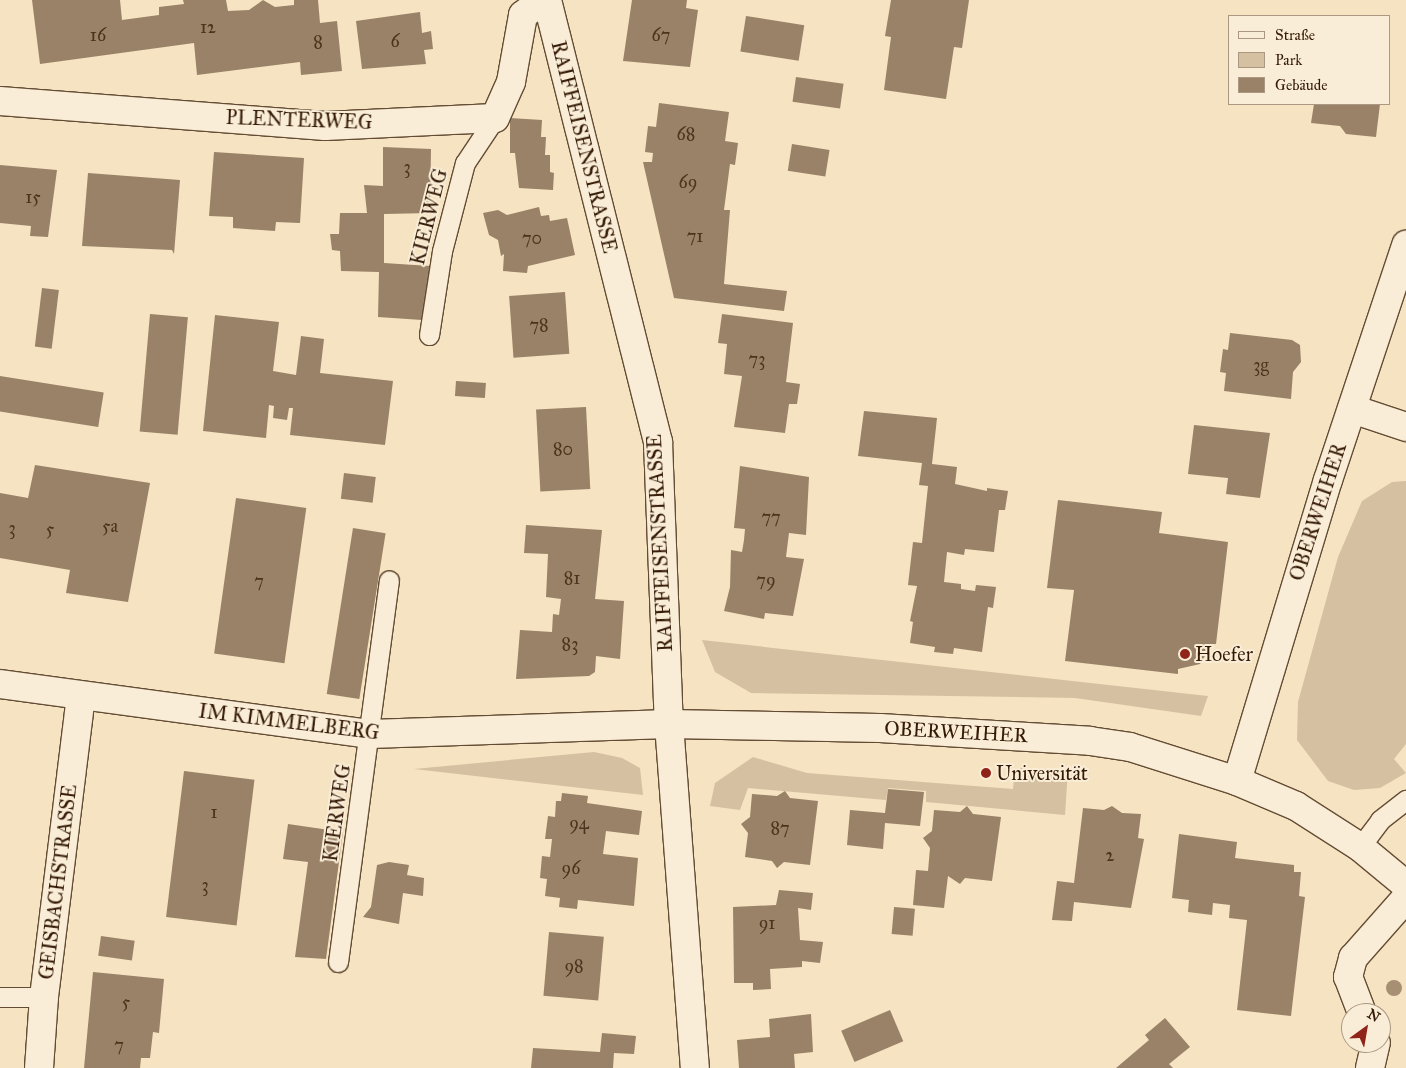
<!DOCTYPE html>
<meta charset="utf-8">
<style>
body{margin:0}
#map{position:relative;width:1406px;height:1068px;overflow:hidden;background:#f6e3c1;font-family:"IM FELL Great Primer",serif}
div>[style]{position:absolute}
[style*='--x']{left:calc(var(--x)*1px);top:calc(var(--y)*1px);width:calc(var(--w)*1px);rotate:calc(var(--a)*1deg)}
.green>*{inset:0;background:#d5c1a1}
.building>*{inset:0;background:#998267;transform-origin:0 0}
.roads{filter:drop-shadow(1px 0 #644c34) drop-shadow(-1px 0 #644c34) drop-shadow(0 1px #644c34) drop-shadow(0 -1px #644c34)}
.lane>*{height:19px;margin:-9.5px;padding:0 9.5px;transform-origin:9.5px;border-radius:9.5px;background:#f9edd7}
.street>*{height:28px;margin:-14px;padding:0 14px;transform-origin:14px;border-radius:14px;background:#f9edd7}
.trees>*{width:16px;height:16px;margin:-8px;border-radius:50%;background:#a68f73}
.dots>*{width:14px;height:14px;translate:-50% -50%;box-sizing:border-box;border:2px solid #f9edd7;border-radius:50%}
span{translate:-50% -50%;white-space:nowrap;text-align:center;line-height:1.15;-webkit-text-stroke:4px #f9edd7;paint-order:stroke}
.number-label{font-size:18px;color:#4d331e}
.number-label span{-webkit-text-stroke-width:0}
.street-label{font-size:20px;color:#341905}
.poi-label{font-size:20px;color:#341905}
.left{translate:0 -50%;text-align:left}
.legend{position:absolute;left:1228px;top:15px;width:162px;height:90px;box-sizing:border-box;background:#f9edd7;border:1px solid #aa9883;margin:0;padding:6px 9px;list-style:none;font-size:15px;color:#341905}
.legend li{display:flex;align-items:center;gap:10px;height:25px}
.legend b{width:25px;border:1px solid #aa9883}
.north{position:absolute;left:1341px;top:1003px;width:50px;height:50px;box-sizing:border-box;background:#f9edd7;border:1px solid #aa9883;border-radius:50%;rotate:32deg;font-size:14px;font-weight:700;line-height:20px;text-align:center;color:#341905}
.north::after{content:'';display:block;margin:auto;width:18px;height:22px;background:#8f2418;clip-path:polygon(50% 0,100% 100%,50% 72%,0 100%)}
</style>
<div id="map">
<div class="green">
<div style="clip-path:polygon(1406px 481px,1406px 744px,1394px 759px,1406px 773px,1380px 788px,1354px 790px,1328px 781px,1297px 740px,1298px 702px,1338px 557px,1362px 501px,1392px 482px)"></div>
<div style="clip-path:polygon(702px 640px,1208px 696px,1201px 716px,1075px 698px,751px 693px,715px 672px)"></div>
<div style="clip-path:polygon(594px 752px,622px 758px,640px 768px,643px 795px,414px 769px)"></div>
<div style="clip-path:polygon(753px 757px,807px 773px,1013px 789px,1015px 768px,1068px 770px,1065px 815px,926px 802px,926px 791px,888px 788px,886px 800px,748px 788px,740px 810px,710px 806px,715px 783px)"></div>
</div>
<div class="building">
<div style="clip-path:polygon(32px 0,120px 0,122px 20px,159px 15px,159px 7px,184px 4px,183px 0,226px 0,228px 11px,249px 10px,263px 0,275px 7px,294px 5px,294px 0,318px 0,320px 23px,337px 21px,342px 71px,301px 75px,300px 62px,197px 75px,194px 43px,40px 64px)"></div>
<div style="clip-path:polygon(632px 0,687px 0,686px 8px,698px 10px,690px 67px,623px 61px)"></div>
<div style="clip-path:polygon(891px 0,969px 0,962px 48px,954px 47px,946px 99px,884px 90px,891px 37px,885px 36px)"></div>
<div style="clip-path:polygon(420px 12px,422px 33px,431px 31px,433px 49px,424px 50px,426px 64px,362px 69px,356px 21px)"></div>
<div style="left:746px;top:16px;width:59px;height:36px;rotate:9deg"></div>
<div style="left:796px;top:77px;width:48px;height:25px;rotate:8deg"></div>
<div style="clip-path:polygon(659px 103px,729px 112px,725px 141px,738px 143px,735px 165px,730px 164px,724px 210px,730px 210px,724px 284px,787px 291px,784px 311px,674px 298px,643px 162px,652px 162px,653px 153px,645px 152px,648px 126px,656px 127px)"></div>
<div style="clip-path:polygon(1314px 104px,1380px 104px,1376px 137px,1346px 134px,1340px 126px,1311px 123px)"></div>
<div style="clip-path:polygon(510px 118px,542px 120px,541px 137px,546px 137px,545px 155px,550px 155px,550px 172px,554px 173px,553px 190px,519px 188px,515px 153px,510px 153px)"></div>
<div style="left:792px;top:144px;width:38px;height:27px;rotate:9deg"></div>
<div style="clip-path:polygon(383px 147px,431px 149px,430px 213px,384px 214px,384px 263px,430px 266px,422px 320px,378px 317px,379px 272px,341px 271px,340px 251px,332px 250px,330px 234px,339px 234px,340px 213px,367px 213px,364px 185px,383px 186px)"></div>
<div style="clip-path:polygon(214px 152px,304px 158px,300px 223px,276px 222px,275px 231px,233px 228px,233px 217px,209px 216px)"></div>
<div style="clip-path:polygon(0 165px,57px 170px,48px 237px,30px 236px,31px 226px,0 223px)"></div>
<div style="clip-path:polygon(88px 173px,180px 180px,174px 254px,172px 250px,82px 246px)"></div>
<div style="clip-path:polygon(539px 207px,541px 216px,549px 215px,550px 221px,567px 218px,575px 255px,528px 266px,527px 273px,503px 271px,504px 254px,501px 256px,498px 240px,489px 235px,483px 213px,498px 210px,507px 215px)"></div>
<div style="left:42px;top:288px;width:17px;height:59px;rotate:7deg"></div>
<div style="left:565px;top:292px;width:62px;height:56px;rotate:86deg"></div>
<div style="left:150px;top:314px;width:38px;height:118px;rotate:5deg"></div>
<div style="clip-path:polygon(722px 314px,793px 323px,786px 382px,800px 384px,797px 404px,789px 404px,785px 433px,734px 427px,742px 376px,724px 374px,727px 344px,718px 343px)"></div>
<div style="clip-path:polygon(215px 315px,279px 322px,273px 371px,296px 375px,301px 336px,324px 339px,320px 373px,393px 381px,385px 445px,290px 435px,293px 408px,289px 408px,287px 420px,273px 418px,274px 406px,269px 405px,266px 438px,203px 431px)"></div>
<div style="clip-path:polygon(1230px 333px,1292px 340px,1300px 345px,1301px 362px,1293px 372px,1291px 399px,1224px 391px,1226px 373px,1220px 372px,1223px 349px,1228px 350px)"></div>
<div style="left:0;top:376px;width:105px;height:35px;rotate:9deg"></div>
<div style="left:456px;top:381px;width:30px;height:15px;rotate:4deg"></div>
<div style="left:586px;top:407px;width:82px;height:50px;rotate:87deg"></div>
<div style="clip-path:polygon(864px 411px,937px 418px,932px 464px,957px 467px,955px 484px,987px 491px,987px 488px,1008px 491px,1005px 510px,999px 510px,994px 552px,965px 549px,964px 555px,947px 552px,944px 582px,961px 584px,961px 589px,975px 591px,976px 585px,996px 587px,993px 608px,988px 607px,982px 652px,954px 648px,953px 654px,934px 652px,935px 647px,910px 643px,913px 622px,910px 621px,917px 586px,908px 585px,913px 542px,922px 543px,928px 486px,919px 485px,922px 463px,858px 456px)"></div>
<div style="clip-path:polygon(1194px 425px,1270px 433px,1260px 498px,1226px 494px,1228px 478px,1188px 474px)"></div>
<div style="clip-path:polygon(35px 465px,150px 483px,128px 602px,66px 593px,70px 570px,0 558px,0 493px,28px 498px)"></div>
<div style="clip-path:polygon(740px 466px,809px 477px,806px 535px,789px 533px,786px 557px,804px 559px,793px 616px,765px 613px,764px 619px,724px 611px,730px 587px,731px 550px,742px 552px,744px 540px,745px 529px,734px 528px)"></div>
<div style="left:344px;top:473px;width:32px;height:26px;rotate:7deg"></div>
<div style="left:236px;top:498px;width:71px;height:157px;rotate:8deg"></div>
<div style="clip-path:polygon(1058px 500px,1162px 512px,1159px 533px,1228px 542px,1216px 644px,1212px 644px,1200px 664px,1178px 669px,1178px 674px,1065px 661px,1074px 590px,1047px 588px)"></div>
<div style="clip-path:polygon(526px 525px,602px 530px,595px 599px,624px 601px,620px 659px,596px 656px,595px 672px,589px 676px,516px 679px,520px 630px,552px 632px,553px 614px,559px 615px,561px 599px,546px 597px,548px 554px,524px 553px)"></div>
<div style="left:353px;top:528px;width:33px;height:168px;rotate:9deg"></div>
<div style="left:184px;top:771px;width:71px;height:147px;rotate:7deg"></div>
<div style="clip-path:polygon(888px 789px,924px 792px,920px 826px,885px 823px,883px 849px,847px 845px,850px 810px,885px 813px)"></div>
<div style="clip-path:polygon(785px 791px,790px 798px,818px 801px,810px 865px,784px 862px,777px 868px,772px 861px,745px 857px,748px 833px,741px 824px,750px 817px,752px 794px,777px 796px)"></div>
<div style="clip-path:polygon(562px 793px,588px 796px,587px 803px,642px 811px,639px 835px,606px 831px,603px 854px,638px 858px,634px 906px,578px 900px,577px 909px,559px 907px,560px 898px,545px 896px,547px 879px,540px 878px,542px 856px,550px 857px,552px 839px,545px 839px,548px 816px,555px 817px,556px 801px,561px 801px)"></div>
<div style="clip-path:polygon(967px 806px,973px 814px,1001px 817px,992px 881px,965px 878px,960px 884px,948px 876px,944px 908px,913px 905px,916px 870px,928px 871px,930px 848px,923px 838px,932px 831px,934px 810px,960px 812px)"></div>
<div style="clip-path:polygon(1112px 806px,1122px 813px,1141px 814px,1138px 838px,1144px 839px,1131px 908px,1074px 902px,1072px 921px,1052px 920px,1057px 881px,1074px 883px,1083px 808px,1104px 810px)"></div>
<div style="clip-path:polygon(288px 824px,343px 832px,326px 959px,295px 957px,308px 862px,283px 859px)"></div>
<div style="clip-path:polygon(1179px 834px,1237px 842px,1235px 858px,1294px 865px,1294px 872px,1301px 872px,1299px 896px,1305px 897px,1291px 1016px,1237px 1010px,1247px 920px,1229px 918px,1230px 905px,1213px 903px,1212px 915px,1188px 912px,1189px 900px,1172px 898px)"></div>
<div style="clip-path:polygon(389px 862px,409px 865px,407px 875px,424px 878px,423px 896px,403px 893px,399px 924px,363px 917px,371px 907px,377px 865px)"></div>
<div style="clip-path:polygon(779px 890px,813px 893px,811px 910px,798px 908px,800px 940px,823px 942px,820px 963px,802px 961px,802px 967px,770px 969px,771px 989px,753px 990px,753px 983px,734px 983px,733px 907px,776px 905px)"></div>
<div style="left:894px;top:907px;width:21px;height:27px;rotate:5deg"></div>
<div style="left:549px;top:932px;width:55px;height:64px;rotate:5deg"></div>
<div style="left:101px;top:936px;width:34px;height:20px;rotate:8deg"></div>
<div style="clip-path:polygon(93px 972px,164px 979px,159px 1033px,153px 1032px,150px 1058px,141px 1058px,140px 1068px,84px 1068px)"></div>
<div style="left:890px;top:1010px;width:34px;height:53px;rotate:67deg"></div>
<div style="clip-path:polygon(811px 1014px,813px 1052px,794px 1054px,795px 1068px,739px 1068px,737px 1040px,770px 1037px,769px 1019px)"></div>
<div style="clip-path:polygon(1165px 1018px,1190px 1047px,1169px 1064px,1173px 1068px,1116px 1068px,1149px 1040px,1145px 1035px)"></div>
<div style="clip-path:polygon(602px 1033px,636px 1036px,634px 1054px,614px 1053px,613px 1068px,531px 1068px,533px 1048px,600px 1052px)"></div>
</div>
<div class="roads">
<div class="lane">
<div style="--x:429;--y:335;--w:85;--a:-81.2"></div>
<div style="--x:442;--y:251;--w:91;--a:-75.4"></div>
<div style="--x:465;--y:163;--w:54;--a:-56.3"></div>
<div style="--x:1360;--y:847;--w:34;--a:-53"></div>
<div style="--x:1380;--y:820;--w:33;--a:-38"></div>
<div style="--x:338;--y:962;--w:385;--a:-82.4"></div>
<div style="--x:0;--y:997;--w:44;--a:0"></div>
</div>
<div class="street">
<div style="--x:547;--y:0;--w:456;--a:75.9"></div>
<div style="--x:658;--y:442;--w:282;--a:87.8"></div>
<div style="--x:669;--y:724;--w:345;--a:85.7"></div>
<div style="--x:0;--y:101;--w:326;--a:4.4"></div>
<div style="--x:325;--y:126;--w:170;--a:-2.7"></div>
<div style="--x:495;--y:118;--w:39;--a:-66"></div>
<div style="--x:511;--y:82;--w:68;--a:-79.8"></div>
<div style="--x:523;--y:15;--w:25;--a:-37"></div>
<div style="--x:1352;--y:409;--w:57;--a:18.4"></div>
<div style="--x:0;--y:684;--w:373;--a:7.7"></div>
<div style="--x:370;--y:734;--w:299;--a:-1.9"></div>
<div style="--x:669;--y:724;--w:211;--a:1.1"></div>
<div style="--x:880;--y:728;--w:210;--a:3.5"></div>
<div style="--x:1090;--y:741;--w:40;--a:8.5"></div>
<div style="--x:1130;--y:747;--w:112;--a:17.6"></div>
<div style="--x:1237;--y:781;--w:64;--a:23"></div>
<div style="--x:1296;--y:806;--w:76;--a:32.6"></div>
<div style="--x:1360;--y:847;--w:60;--a:39.6"></div>
<div style="--x:1237;--y:781;--w:314;--a:-73.2"></div>
<div style="--x:1328;--y:480;--w:248;--a:-71.6"></div>
<div style="--x:1362;--y:1013;--w:39;--a:-111"></div>
<div style="--x:1348;--y:977;--w:20;--a:-75"></div>
<div style="--x:1353;--y:958;--w:80;--a:-48.5"></div>
<div style="--x:39;--y:1068;--w:71;--a:-86"></div>
<div style="--x:44;--y:997;--w:303;--a:-83"></div>
<div style="--x:1370;--y:1068;--w:26;--a:-77"></div>
</div>
</div>
<div class="trees">
<div style="left:1394px;top:988px"></div>
</div>
<div class="dots">
<div style="left:1185px;top:654px;background:#8f2418"></div>
<div style="left:986px;top:773px;background:#8f2418"></div>
</div>
<div class="number-label">
<span style="left:208px;top:27px">12</span>
<span style="left:98px;top:35px">16</span>
<span style="left:661px;top:35px">67</span>
<span style="left:395px;top:41px">6</span>
<span style="left:318px;top:42px">8</span>
<span style="left:686px;top:134px">68</span>
<span style="left:407px;top:167px">3</span>
<span style="left:688px;top:182px">69</span>
<span style="left:33px;top:197px">15</span>
<span style="left:695px;top:236px">71</span>
<span style="left:532px;top:238px">70</span>
<span style="left:539px;top:325px">78</span>
<span style="left:757px;top:359px">73</span>
<span style="left:1261px;top:365px">3g</span>
<span style="left:563px;top:449px">80</span>
<span style="left:771px;top:517px">77</span>
<span style="left:110px;top:526px">5a</span>
<span style="left:12px;top:528px">3</span>
<span style="left:50px;top:529px">5</span>
<span style="left:572px;top:578px">81</span>
<span style="left:766px;top:580px">79</span>
<span style="left:259px;top:581px">7</span>
<span style="left:570px;top:644px">83</span>
<span style="left:214px;top:812px">1</span>
<span style="left:579px;top:823px">94</span>
<span style="left:780px;top:828px">87</span>
<span style="left:1110px;top:855px">2</span>
<span style="left:571px;top:868px">96</span>
<span style="left:205px;top:885px">3</span>
<span style="left:767px;top:923px">91</span>
<span style="left:574px;top:966px">98</span>
<span style="left:126px;top:1002px">5</span>
<span style="left:119px;top:1045px">7</span>
</div>
<div class="street-label">
<span style="left:299px;top:120px;rotate:2deg">PLENTERWEG</span>
<span style="left:584px;top:147px;rotate:76deg">RAIFFEISENSTRASSE</span>
<span style="left:429px;top:217px;rotate:-76deg">KIERWEG</span>
<span style="left:1318px;top:512px;rotate:-72deg">OBERWEIHER</span>
<span style="left:660px;top:543px;rotate:-93deg">RAIFFEISENSTRASSE</span>
<span style="left:289px;top:722px;rotate:7deg">IM KIMMELBERG</span>
<span style="left:956px;top:732px;rotate:3deg">OBERWEIHER</span>
<span style="left:337px;top:813px;rotate:-82deg">KIERWEG</span>
<span style="left:58px;top:882px;rotate:-83deg">GEISBACHSTRASSE</span>
</div>
<div class="poi-label">
<span class="left" style="left:1195px;top:654px">Hoefer</span>
<span class="left" style="left:996px;top:773px">Universität</span>
</div>
<ul class="legend">
<li><b style="height:6px;background:#f9edd7"></b>Straße</li>
<li><b style="height:14px;background:#d5c1a1"></b>Park</li>
<li><b style="height:14px;background:#998267"></b>Gebäude</li>
</ul>
<div class="north">N</div>
</div>
